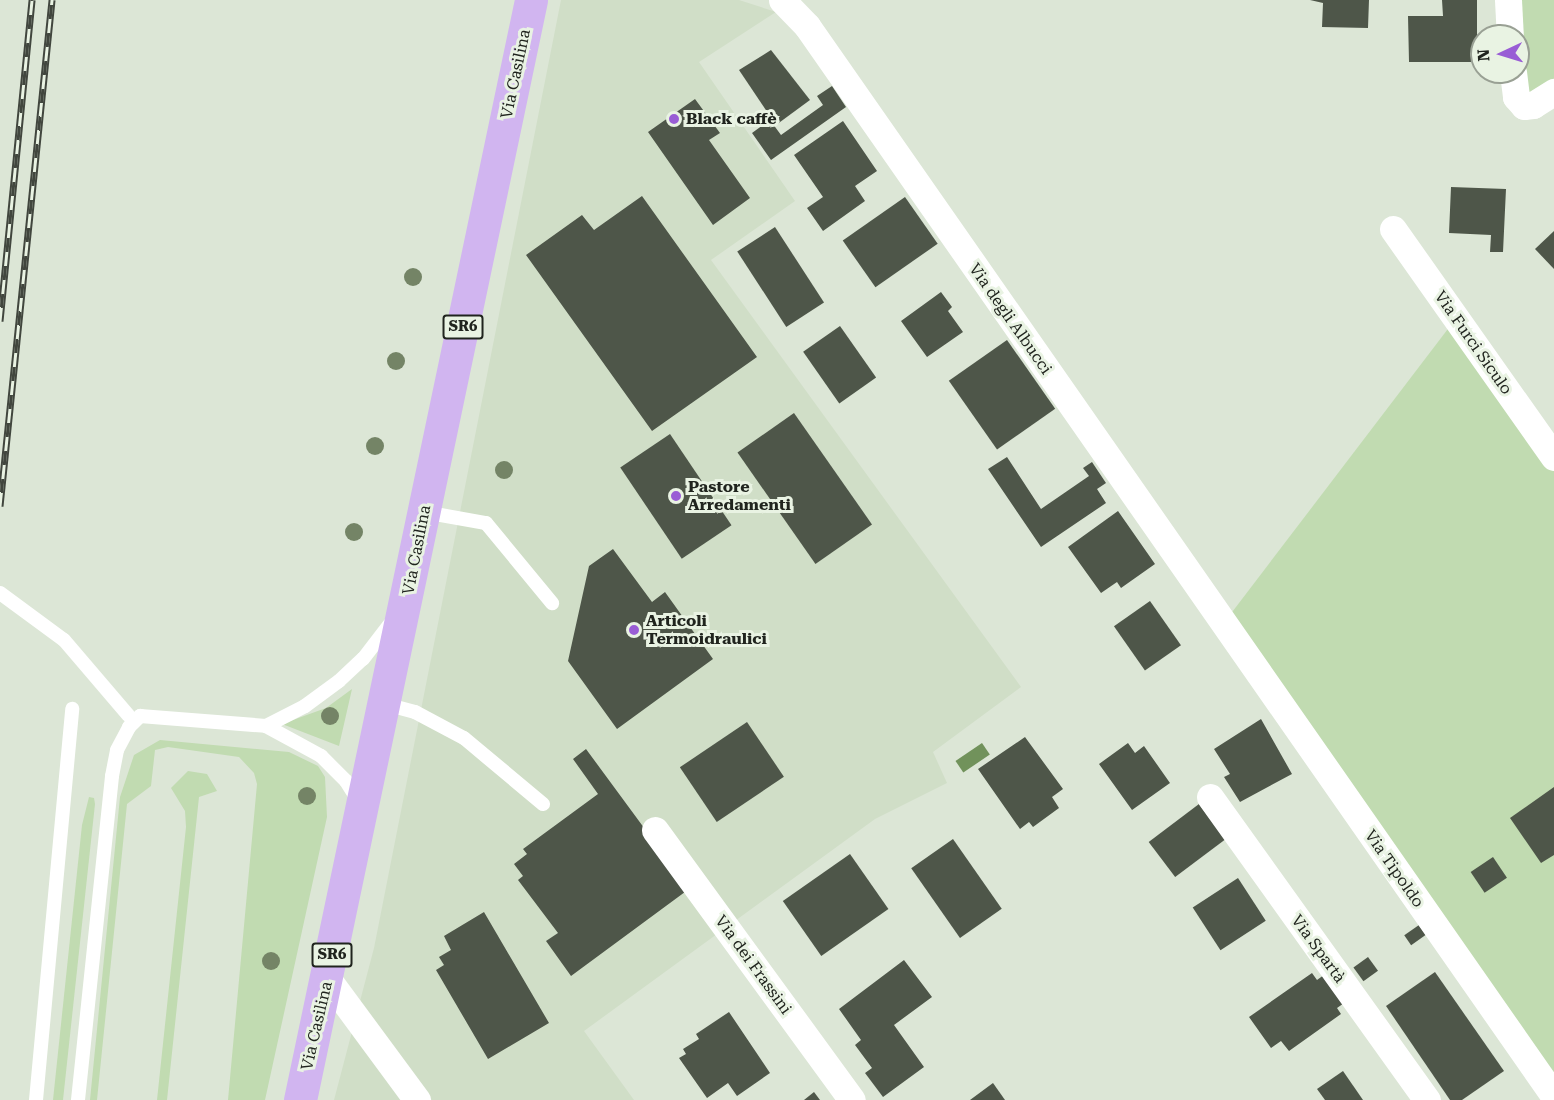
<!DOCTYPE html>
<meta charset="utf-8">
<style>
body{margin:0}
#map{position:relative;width:1554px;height:1100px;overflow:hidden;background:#dce6d6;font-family:"Roboto Serif",serif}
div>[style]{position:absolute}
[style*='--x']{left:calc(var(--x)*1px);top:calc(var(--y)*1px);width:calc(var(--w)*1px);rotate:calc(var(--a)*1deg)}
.built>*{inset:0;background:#d0dec7}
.green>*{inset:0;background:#c1dbb1}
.water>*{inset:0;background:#71925b;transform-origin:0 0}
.building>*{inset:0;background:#4e5649;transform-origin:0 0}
.lane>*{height:14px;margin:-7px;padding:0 7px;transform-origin:7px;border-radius:7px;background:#fff}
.street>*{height:27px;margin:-13.5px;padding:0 13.5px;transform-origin:13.5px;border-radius:13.5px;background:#fff}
.primary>*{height:33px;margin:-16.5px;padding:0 16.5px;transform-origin:16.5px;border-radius:16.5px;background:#d1b5f0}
.rail>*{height:7px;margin-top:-3.5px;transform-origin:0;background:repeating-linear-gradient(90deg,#e9f3e3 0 14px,#41463e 0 28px);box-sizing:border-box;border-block:2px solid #41463e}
.trees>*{width:18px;height:18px;margin:-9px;border-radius:50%;background:#748466}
.dots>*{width:16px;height:16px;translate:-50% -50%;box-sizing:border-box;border:3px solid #e9f3e3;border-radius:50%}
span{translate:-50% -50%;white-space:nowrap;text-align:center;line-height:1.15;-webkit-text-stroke:6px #e9f3e3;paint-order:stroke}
.shield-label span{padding:2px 4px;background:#e9f3e3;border:2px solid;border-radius:4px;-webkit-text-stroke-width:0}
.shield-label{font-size:15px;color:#20241e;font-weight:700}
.street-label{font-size:16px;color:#20241e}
.poi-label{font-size:16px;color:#20241e;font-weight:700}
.left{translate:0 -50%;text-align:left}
.north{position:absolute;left:1470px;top:24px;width:60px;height:60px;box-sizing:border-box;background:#e9f3e3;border:2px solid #99a094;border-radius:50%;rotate:266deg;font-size:16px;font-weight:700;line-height:24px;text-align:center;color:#20241e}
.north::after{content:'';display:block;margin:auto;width:21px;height:27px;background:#995dd5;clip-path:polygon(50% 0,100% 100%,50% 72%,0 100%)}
</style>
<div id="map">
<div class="built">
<div style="clip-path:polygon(561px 0,739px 0,776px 12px,699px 62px,795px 201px,711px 260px,1021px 687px,933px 752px,947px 783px,875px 819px,584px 1031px,634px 1100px,334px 1100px,374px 948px)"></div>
</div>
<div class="green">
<div style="clip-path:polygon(1508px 0,1554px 0,1554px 80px,1520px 103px,1518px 36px)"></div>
<div style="clip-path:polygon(1457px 317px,1554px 454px,1554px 1096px,1223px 624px)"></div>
<div style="clip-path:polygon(352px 689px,339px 746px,282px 724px,326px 708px)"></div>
<div style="clip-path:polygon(160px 740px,289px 752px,318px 766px,325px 777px,327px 817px,265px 1100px,228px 1100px,257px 784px,254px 773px,239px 757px,168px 747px,155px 750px,151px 786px,127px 804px,97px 1100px,90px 1100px,120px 797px,134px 755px)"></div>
<div style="clip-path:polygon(188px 771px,207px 774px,217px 791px,199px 797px,167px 1100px,157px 1100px,186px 827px,185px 811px,171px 788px)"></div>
<div style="clip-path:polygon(89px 797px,94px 798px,95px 804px,63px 1100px,53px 1100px,82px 825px)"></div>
</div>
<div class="water">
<div style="left:982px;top:743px;width:14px;height:32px;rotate:56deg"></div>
</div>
<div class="building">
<div style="clip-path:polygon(1310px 0,1369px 0,1368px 28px,1322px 27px,1323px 3px)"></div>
<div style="clip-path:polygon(1442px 0,1477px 0,1477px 62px,1409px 62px,1408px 16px,1443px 16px)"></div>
<div style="clip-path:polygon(771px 50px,810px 100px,776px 125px,739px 70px)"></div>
<div style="clip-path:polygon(832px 86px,846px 107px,771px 160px,752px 133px,770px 120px,781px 135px,823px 105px,817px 96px)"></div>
<div style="clip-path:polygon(695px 99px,720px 133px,709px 140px,750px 198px,713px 225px,648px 132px)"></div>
<div style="clip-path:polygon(843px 121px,877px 171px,855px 186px,865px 201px,823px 231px,807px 208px,823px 197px,794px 155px)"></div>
<div style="clip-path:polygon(1451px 187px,1506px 189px,1503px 252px,1490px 252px,1491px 235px,1449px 233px)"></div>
<div style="clip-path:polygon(642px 196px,757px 357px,652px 431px,526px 255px,582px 215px,594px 230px)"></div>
<div style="left:905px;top:197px;width:57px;height:76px;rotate:55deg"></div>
<div style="left:775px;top:227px;width:90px;height:45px;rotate:57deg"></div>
<div style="clip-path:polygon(1554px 231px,1554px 269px,1535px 249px)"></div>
<div style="clip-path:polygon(941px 292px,952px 307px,948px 311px,963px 332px,927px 357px,901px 321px)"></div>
<div style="left:840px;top:326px;width:63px;height:45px;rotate:55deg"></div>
<div style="left:1007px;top:340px;width:84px;height:71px;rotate:55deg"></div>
<div style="left:794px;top:413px;width:136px;height:69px;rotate:55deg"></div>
<div style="left:670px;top:434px;width:110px;height:60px;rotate:56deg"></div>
<div style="clip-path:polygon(1007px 457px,1041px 509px,1089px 476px,1083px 468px,1092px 462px,1106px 483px,1097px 489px,1106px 503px,1041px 547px,988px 469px)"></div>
<div style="clip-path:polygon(1118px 511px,1155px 564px,1121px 588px,1117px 582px,1101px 593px,1068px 547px)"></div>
<div style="clip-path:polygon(613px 549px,652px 602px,665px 592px,713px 659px,617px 729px,568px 661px,589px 566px)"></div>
<div style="left:1150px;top:601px;width:54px;height:44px;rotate:55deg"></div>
<div style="clip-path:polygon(1261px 719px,1292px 774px,1240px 802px,1224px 777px,1230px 774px,1214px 749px)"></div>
<div style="left:747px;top:722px;width:66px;height:81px;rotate:56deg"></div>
<div style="clip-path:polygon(1025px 737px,1063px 789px,1052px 797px,1059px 808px,1033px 827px,1029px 822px,1020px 829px,978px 769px)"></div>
<div style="clip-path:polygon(1128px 743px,1135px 753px,1144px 746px,1170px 783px,1132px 810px,1099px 764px)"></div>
<div style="clip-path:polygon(586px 749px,689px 889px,571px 976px,546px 941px,558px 933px,518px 880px,523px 876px,514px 864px,527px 854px,523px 849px,598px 794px,573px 759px)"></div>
<div style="clip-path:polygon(1554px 787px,1554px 855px,1541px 863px,1510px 818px)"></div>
<div style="left:1199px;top:804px;width:44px;height:63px;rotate:53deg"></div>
<div style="left:953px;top:839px;width:85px;height:51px;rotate:55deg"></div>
<div style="left:850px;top:854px;width:67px;height:82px;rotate:55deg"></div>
<div style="left:1493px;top:857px;width:25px;height:27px;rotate:56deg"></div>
<div style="left:1238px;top:878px;width:51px;height:54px;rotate:57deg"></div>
<div style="clip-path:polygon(484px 912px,549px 1023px,488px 1059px,436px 970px,444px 965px,439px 957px,451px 950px,444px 936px)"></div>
<div style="left:1419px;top:925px;width:12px;height:18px;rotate:55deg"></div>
<div style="left:1368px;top:957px;width:17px;height:18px;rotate:54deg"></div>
<div style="clip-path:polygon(904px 960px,932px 997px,894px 1025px,924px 1067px,883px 1097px,865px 1073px,872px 1068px,855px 1045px,861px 1040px,839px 1009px)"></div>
<div style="clip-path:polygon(1328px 972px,1347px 1001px,1337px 1008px,1341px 1014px,1289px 1051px,1281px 1041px,1271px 1048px,1249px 1017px,1312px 973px,1317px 980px)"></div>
<div style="clip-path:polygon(1435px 972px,1504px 1071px,1462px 1100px,1450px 1100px,1386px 1006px)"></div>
<div style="clip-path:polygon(729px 1012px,770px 1073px,737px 1096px,728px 1083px,707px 1098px,679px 1058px,686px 1054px,683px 1049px,699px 1039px,696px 1034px)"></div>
<div style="clip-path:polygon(1343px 1071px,1363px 1100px,1325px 1100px,1317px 1089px)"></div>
<div style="clip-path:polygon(993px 1083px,1005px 1100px,970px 1100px)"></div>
<div style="clip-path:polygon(814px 1092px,820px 1100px,804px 1100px)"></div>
</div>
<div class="lane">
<div style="--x:424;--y:512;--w:63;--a:10.1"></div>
<div style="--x:486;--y:523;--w:104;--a:50.5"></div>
<div style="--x:0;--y:593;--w:79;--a:36.3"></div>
<div style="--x:64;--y:640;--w:99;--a:49.5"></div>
<div style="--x:385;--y:704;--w:31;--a:15"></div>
<div style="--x:415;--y:712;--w:55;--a:28"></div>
<div style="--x:464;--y:738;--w:103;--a:39.9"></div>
<div style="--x:266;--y:726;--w:44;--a:-27.1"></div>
<div style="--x:305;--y:706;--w:42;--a:-36.3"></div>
<div style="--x:339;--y:681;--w:33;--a:-43"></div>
<div style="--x:363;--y:659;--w:44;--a:-52.4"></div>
<div style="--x:36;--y:1100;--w:393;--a:-84.7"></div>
<div style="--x:78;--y:1100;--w:326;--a:-84"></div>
<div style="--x:112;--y:776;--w:26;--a:-79"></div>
<div style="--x:117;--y:750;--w:26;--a:-62"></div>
<div style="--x:129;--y:727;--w:16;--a:-45"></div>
<div style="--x:140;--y:716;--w:126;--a:4.5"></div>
<div style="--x:266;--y:726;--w:63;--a:28.6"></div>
<div style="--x:321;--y:756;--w:35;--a:45"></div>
<div style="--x:346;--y:781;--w:25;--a:58"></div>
</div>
<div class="street">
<div style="--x:782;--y:0;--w:36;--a:46"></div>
<div style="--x:807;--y:26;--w:1305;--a:55.08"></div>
<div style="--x:1508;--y:0;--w:36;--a:87"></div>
<div style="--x:1513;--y:72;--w:25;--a:83"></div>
<div style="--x:1516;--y:97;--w:12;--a:48"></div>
<div style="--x:1524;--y:106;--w:9;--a:-6"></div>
<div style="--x:1533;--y:105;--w:25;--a:-32"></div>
<div style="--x:1393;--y:229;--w:279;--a:54.8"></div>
<div style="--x:1210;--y:797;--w:373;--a:54.4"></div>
<div style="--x:655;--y:830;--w:334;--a:53.9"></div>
<div style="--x:327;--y:978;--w:152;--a:53.6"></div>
</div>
<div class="primary">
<div style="--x:300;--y:1100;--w:1124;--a:-78.14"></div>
</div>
<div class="rail">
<div style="--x:0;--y:321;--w:323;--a:-84.3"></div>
<div style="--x:0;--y:506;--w:509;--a:-84.13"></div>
</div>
<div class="trees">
<div style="left:413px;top:277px"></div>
<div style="left:396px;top:361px"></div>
<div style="left:375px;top:446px"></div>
<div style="left:504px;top:470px"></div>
<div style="left:354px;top:532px"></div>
<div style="left:330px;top:716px"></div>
<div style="left:307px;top:796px"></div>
<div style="left:271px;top:961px"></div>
</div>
<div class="dots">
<div style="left:674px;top:119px;background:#995dd5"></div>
<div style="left:676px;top:496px;background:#995dd5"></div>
<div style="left:634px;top:630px;background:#995dd5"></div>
</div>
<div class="shield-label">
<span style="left:463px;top:327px">SR6</span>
<span style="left:332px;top:955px">SR6</span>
</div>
<div class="street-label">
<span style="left:516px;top:74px;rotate:-78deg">Via Casilina</span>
<span style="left:1010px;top:319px;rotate:55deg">Via degli Albucci</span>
<span style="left:1473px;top:343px;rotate:55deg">Via Furci Siculo</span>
<span style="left:417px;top:550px;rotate:-79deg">Via Casilina</span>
<span style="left:1394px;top:869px;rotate:55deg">Via Tipoldo</span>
<span style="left:1318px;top:949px;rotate:54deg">Via Spartà</span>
<span style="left:753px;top:965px;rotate:54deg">Via dei Frassini</span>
<span style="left:317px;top:1026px;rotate:-77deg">Via Casilina</span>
</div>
<div class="poi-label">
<span class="left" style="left:686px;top:119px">Black caffè</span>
<span class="left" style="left:688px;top:496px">Pastore<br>Arredamenti</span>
<span class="left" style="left:646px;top:630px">Articoli<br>Termoidraulici</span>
</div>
<div class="north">N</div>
</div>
